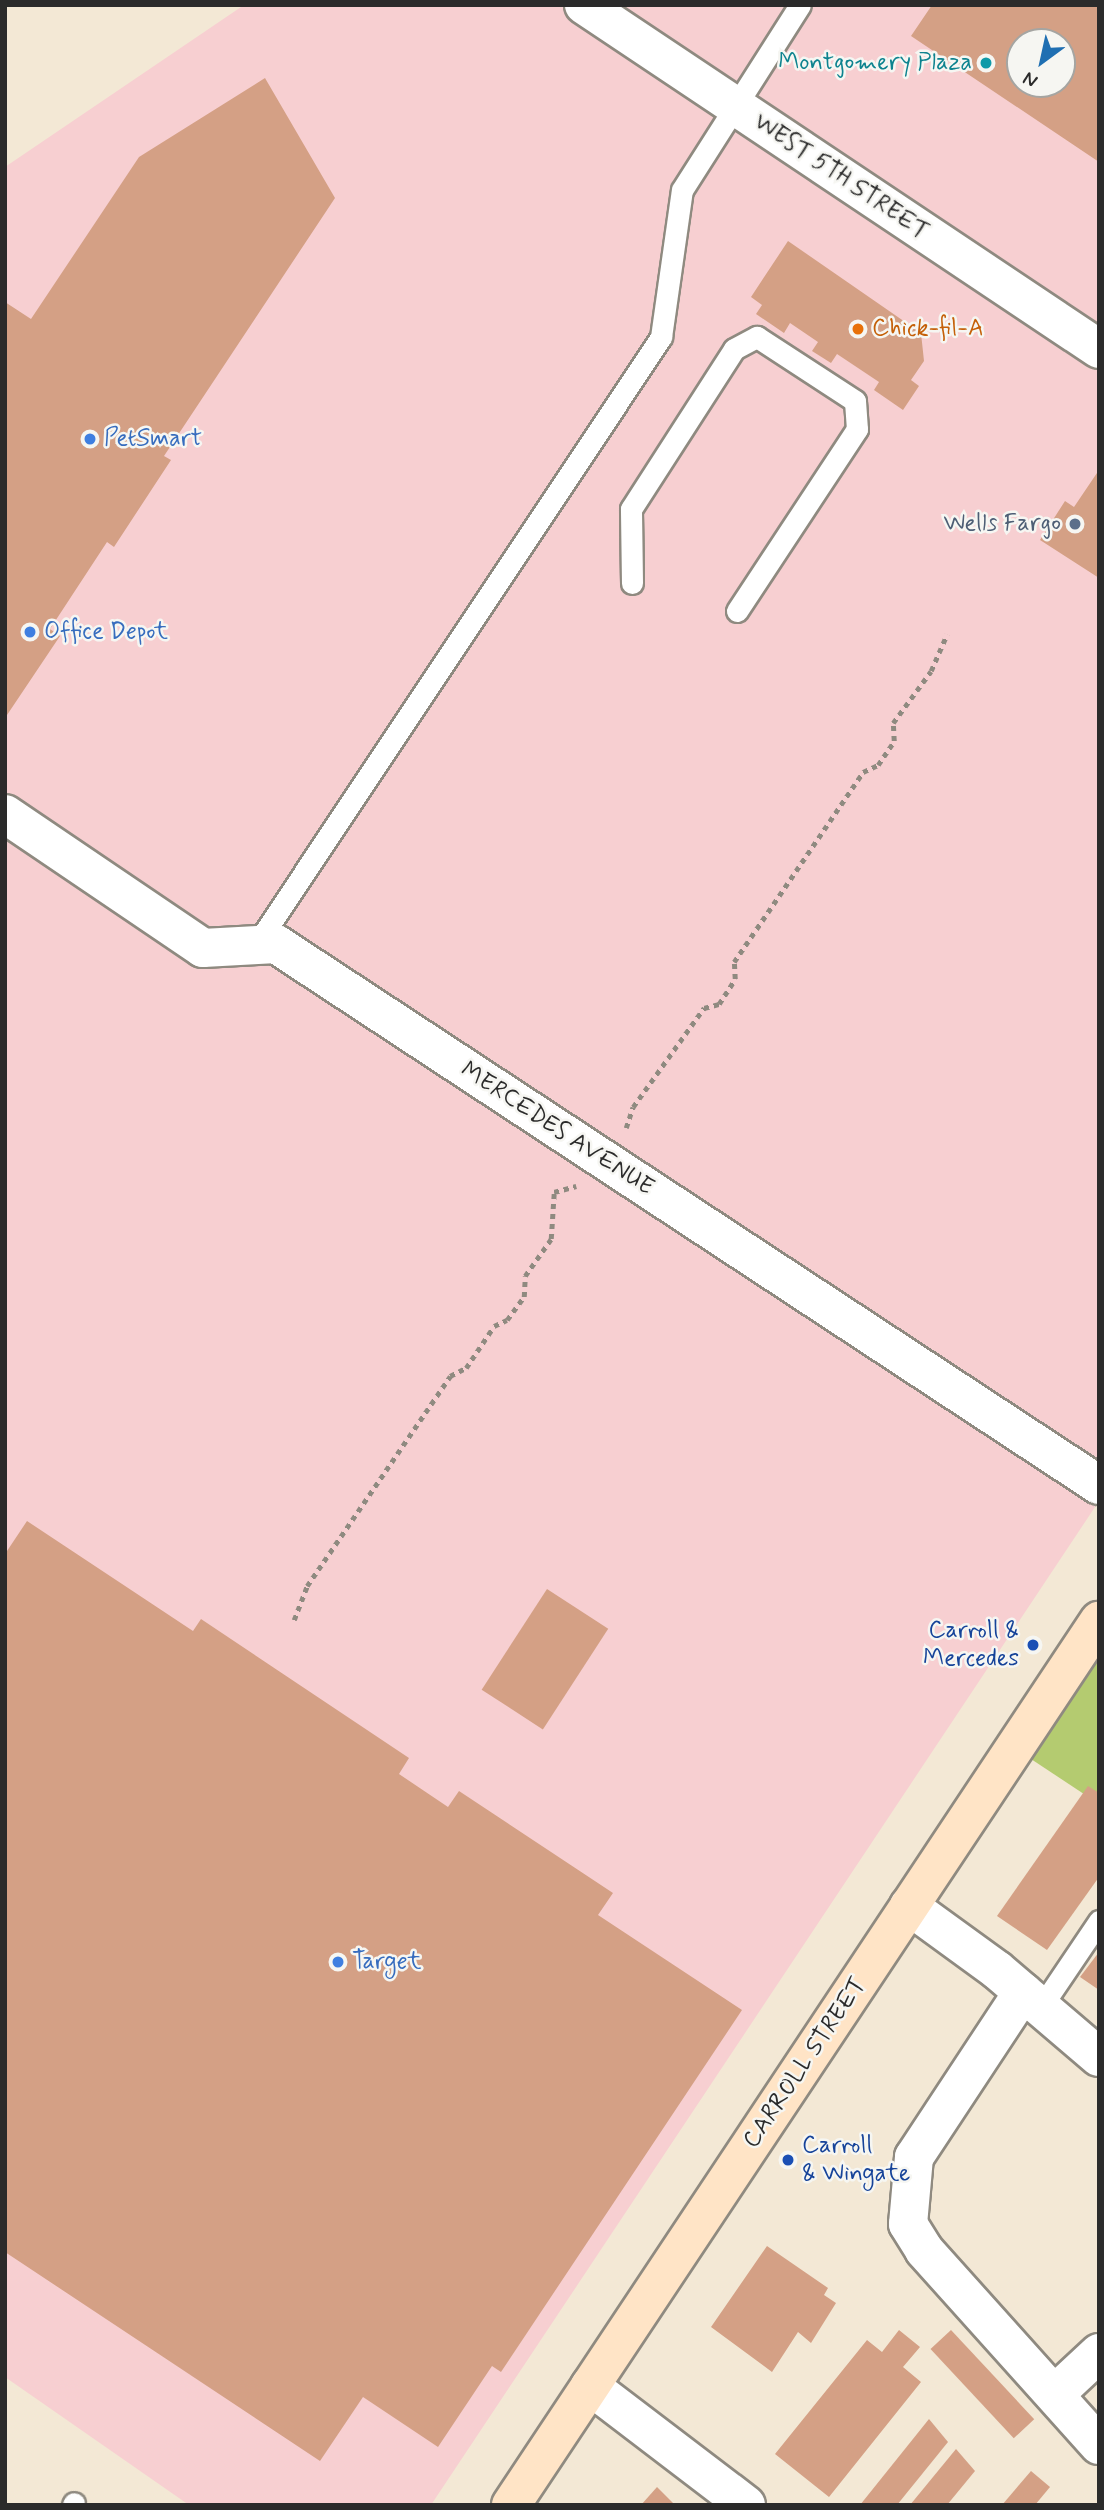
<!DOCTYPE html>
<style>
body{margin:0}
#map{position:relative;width:1104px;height:2510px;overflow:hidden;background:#f3e8d5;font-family:Mynerve,sans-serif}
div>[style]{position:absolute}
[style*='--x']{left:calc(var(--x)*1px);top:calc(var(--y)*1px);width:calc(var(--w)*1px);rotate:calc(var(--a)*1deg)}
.built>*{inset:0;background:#f7cfd1}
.green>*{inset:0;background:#b4cb70}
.building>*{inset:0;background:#d4a085;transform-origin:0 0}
.path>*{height:4.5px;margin-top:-2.25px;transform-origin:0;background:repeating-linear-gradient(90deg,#8f8a80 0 5px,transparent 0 10px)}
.roads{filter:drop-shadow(2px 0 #8f8a80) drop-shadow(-2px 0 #8f8a80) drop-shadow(0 2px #8f8a80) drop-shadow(0 -2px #8f8a80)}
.lane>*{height:21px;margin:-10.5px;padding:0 10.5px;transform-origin:10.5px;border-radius:10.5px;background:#fff}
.street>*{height:38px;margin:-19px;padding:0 19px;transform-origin:19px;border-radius:19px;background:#fff}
.secondary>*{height:38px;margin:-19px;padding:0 19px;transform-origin:19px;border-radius:19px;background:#ffe4c6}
.dots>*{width:19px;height:19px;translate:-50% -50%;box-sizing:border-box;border:4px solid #f6f6f2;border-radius:50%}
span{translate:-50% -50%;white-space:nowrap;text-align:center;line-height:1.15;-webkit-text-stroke:5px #f6f6f2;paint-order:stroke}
.culture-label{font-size:24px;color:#0d838f}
.right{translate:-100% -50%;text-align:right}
.street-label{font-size:24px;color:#2b2b2b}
.food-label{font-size:24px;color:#c56008}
.left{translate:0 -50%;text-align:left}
.shop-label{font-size:24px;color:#366cbe}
.service-label{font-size:24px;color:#4e5e75}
.transit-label{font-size:24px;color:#164399}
.frame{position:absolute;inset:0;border:7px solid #2b2b2b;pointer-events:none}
.north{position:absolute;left:1006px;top:28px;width:70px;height:70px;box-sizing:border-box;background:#f6f6f2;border:2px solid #a5a5a2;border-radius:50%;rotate:213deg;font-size:19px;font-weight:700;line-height:28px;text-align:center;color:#2b2b2b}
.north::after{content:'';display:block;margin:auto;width:24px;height:32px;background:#1f6fb2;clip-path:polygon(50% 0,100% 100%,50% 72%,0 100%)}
</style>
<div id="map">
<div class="built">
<div style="clip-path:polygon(evenodd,244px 5px,1099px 5px,1099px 1501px,431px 2505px,189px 2505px,5px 2377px,5px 167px,244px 5px,1020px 42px,1062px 42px,1062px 84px,1020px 84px,1020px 42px)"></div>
</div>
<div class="green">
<div style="clip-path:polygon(1099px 1651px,1099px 1804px,1031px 1759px)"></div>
</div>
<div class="building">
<div style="clip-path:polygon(evenodd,932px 5px,1099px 5px,1099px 162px,911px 36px,932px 5px,1020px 42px,1062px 42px,1062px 84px,1020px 84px,1020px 42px)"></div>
<div style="clip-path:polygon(265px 78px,335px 198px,164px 456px,171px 460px,114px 547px,107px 542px,50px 629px,60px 636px,5px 718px,5px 302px,31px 319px,139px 157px)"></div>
<div style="clip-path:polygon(788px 241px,921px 333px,924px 361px,911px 380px,919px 386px,903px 410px,874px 390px,879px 382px,837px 354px,831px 363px,812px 351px,818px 342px,790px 323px,784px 333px,756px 314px,762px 305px,751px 297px)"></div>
<div style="clip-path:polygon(1099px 470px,1099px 578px,1040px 540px,1065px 501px,1074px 507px)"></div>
<div style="clip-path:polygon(27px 1521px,193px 1631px,201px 1619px,409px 1758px,399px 1774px,448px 1807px,459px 1791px,613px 1893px,598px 1915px,742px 2010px,501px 2372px,492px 2366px,438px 2447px,363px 2397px,320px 2461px,5px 2252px,5px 1554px)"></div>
<div style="left:547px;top:1589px;width:73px;height:120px;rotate:33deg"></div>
<div style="clip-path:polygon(1088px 1786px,1099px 1793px,1099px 1877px,1047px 1950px,997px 1916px)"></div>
<div style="clip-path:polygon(1099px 1952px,1099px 1990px,1080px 1977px)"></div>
<div style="clip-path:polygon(767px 2246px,828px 2288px,824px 2295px,836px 2303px,811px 2343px,798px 2332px,772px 2372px,711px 2327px)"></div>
<div style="clip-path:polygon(899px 2330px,920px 2347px,903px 2367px,921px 2382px,829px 2497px,775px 2454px,867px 2340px,882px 2352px)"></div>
<div style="left:951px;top:2330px;width:122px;height:28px;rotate:47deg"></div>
<div style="clip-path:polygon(929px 2419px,948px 2442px,897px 2505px,860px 2505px)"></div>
<div style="clip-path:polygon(956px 2449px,975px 2471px,947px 2505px,910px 2505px)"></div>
<div style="clip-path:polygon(1031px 2471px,1050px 2487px,1035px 2505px,1002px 2505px)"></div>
<div style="clip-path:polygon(657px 2487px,675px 2505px,641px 2505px)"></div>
</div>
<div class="path">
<div style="--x:626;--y:1128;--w:22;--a:-72"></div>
<div style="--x:633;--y:1107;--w:122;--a:-54.4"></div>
<div style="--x:704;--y:1008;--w:16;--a:-15"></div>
<div style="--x:719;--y:1004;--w:30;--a:-57"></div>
<div style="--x:735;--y:979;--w:17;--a:-93"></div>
<div style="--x:734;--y:962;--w:230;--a:-55.8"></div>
<div style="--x:863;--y:772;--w:17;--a:-25"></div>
<div style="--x:878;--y:765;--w:29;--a:-56"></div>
<div style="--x:894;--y:741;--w:18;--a:-93"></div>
<div style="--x:893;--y:723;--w:64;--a:-53.8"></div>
<div style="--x:931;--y:671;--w:40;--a:-66.6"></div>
<div style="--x:294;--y:1620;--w:36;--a:-69"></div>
<div style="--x:307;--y:1586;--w:254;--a:-55.7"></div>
<div style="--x:450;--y:1376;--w:18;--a:-27"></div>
<div style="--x:466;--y:1368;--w:50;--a:-56.3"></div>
<div style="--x:494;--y:1326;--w:14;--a:-25"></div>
<div style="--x:507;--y:1320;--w:29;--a:-54"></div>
<div style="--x:524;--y:1297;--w:21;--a:-87"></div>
<div style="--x:525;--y:1276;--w:45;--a:-54.9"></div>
<div style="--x:551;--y:1239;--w:47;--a:-86.3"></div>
<div style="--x:554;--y:1192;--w:23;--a:-15"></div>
</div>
<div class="roads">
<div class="lane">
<div style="--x:632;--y:583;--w:74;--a:-90.8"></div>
<div style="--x:631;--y:509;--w:190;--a:-57.2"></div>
<div style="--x:734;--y:349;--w:26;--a:-28"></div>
<div style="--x:757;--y:337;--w:117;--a:33.1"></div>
<div style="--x:855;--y:401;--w:28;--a:86"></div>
<div style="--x:857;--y:429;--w:218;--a:123.4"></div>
<div style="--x:256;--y:945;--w:731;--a:-56.33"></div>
<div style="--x:661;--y:337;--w:148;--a:-81.9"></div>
<div style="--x:682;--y:190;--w:219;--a:-57.5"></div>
<div style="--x:1041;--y:2007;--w:104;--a:-56"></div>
<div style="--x:73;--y:2505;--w:2;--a:-63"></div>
</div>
<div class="street">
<div style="--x:584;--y:5;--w:619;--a:33.74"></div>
<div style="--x:5;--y:814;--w:239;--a:34.1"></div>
<div style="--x:203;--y:948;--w:73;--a:-3.1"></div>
<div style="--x:276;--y:944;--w:985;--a:33.32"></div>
<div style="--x:909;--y:1906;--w:109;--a:36"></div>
<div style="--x:997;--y:1970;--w:134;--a:40.5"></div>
<div style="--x:1023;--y:1992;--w:198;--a:123.4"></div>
<div style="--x:914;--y:2157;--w:67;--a:95.1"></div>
<div style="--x:908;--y:2224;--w:31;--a:58"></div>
<div style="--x:924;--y:2250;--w:262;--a:48.1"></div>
<div style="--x:590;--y:2386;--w:196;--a:37.3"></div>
<div style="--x:1055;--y:2394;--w:60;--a:-43"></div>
</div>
<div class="secondary">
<div style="--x:511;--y:2505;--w:1062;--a:-56.37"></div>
</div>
</div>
<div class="dots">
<div style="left:986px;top:63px;background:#0f9aa8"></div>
<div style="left:858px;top:329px;background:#e8710a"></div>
<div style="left:90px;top:439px;background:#3f7fe0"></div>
<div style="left:1075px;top:524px;background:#5c6f8a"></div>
<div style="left:30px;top:632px;background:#3f7fe0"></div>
<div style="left:1033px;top:1645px;background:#1a4fb4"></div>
<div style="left:338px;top:1962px;background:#3f7fe0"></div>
<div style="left:788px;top:2160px;background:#1a4fb4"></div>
</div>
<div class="culture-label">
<span class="right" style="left:972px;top:63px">Montgomery Plaza</span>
</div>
<div class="street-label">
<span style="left:841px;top:177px;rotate:34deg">WEST 5TH STREET</span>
<span style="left:557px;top:1129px;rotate:33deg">MERCEDES AVENUE</span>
<span style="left:805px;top:2063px;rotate:-56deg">CARROLL STREET</span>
</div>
<div class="food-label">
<span class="left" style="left:872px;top:329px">Chick-fil-A</span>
</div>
<div class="shop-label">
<span class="left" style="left:104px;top:439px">PetSmart</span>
<span class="left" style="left:44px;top:632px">Office Depot</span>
<span class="left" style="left:352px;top:1962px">Target</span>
</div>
<div class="service-label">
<span class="right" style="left:1061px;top:524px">Wells Fargo</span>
</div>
<div class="transit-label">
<span class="right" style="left:1019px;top:1645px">Carroll &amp;<br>Mercedes</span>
<span class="left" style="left:802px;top:2160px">Carroll<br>&amp; Wingate</span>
</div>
<div class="frame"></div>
<div class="north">N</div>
</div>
